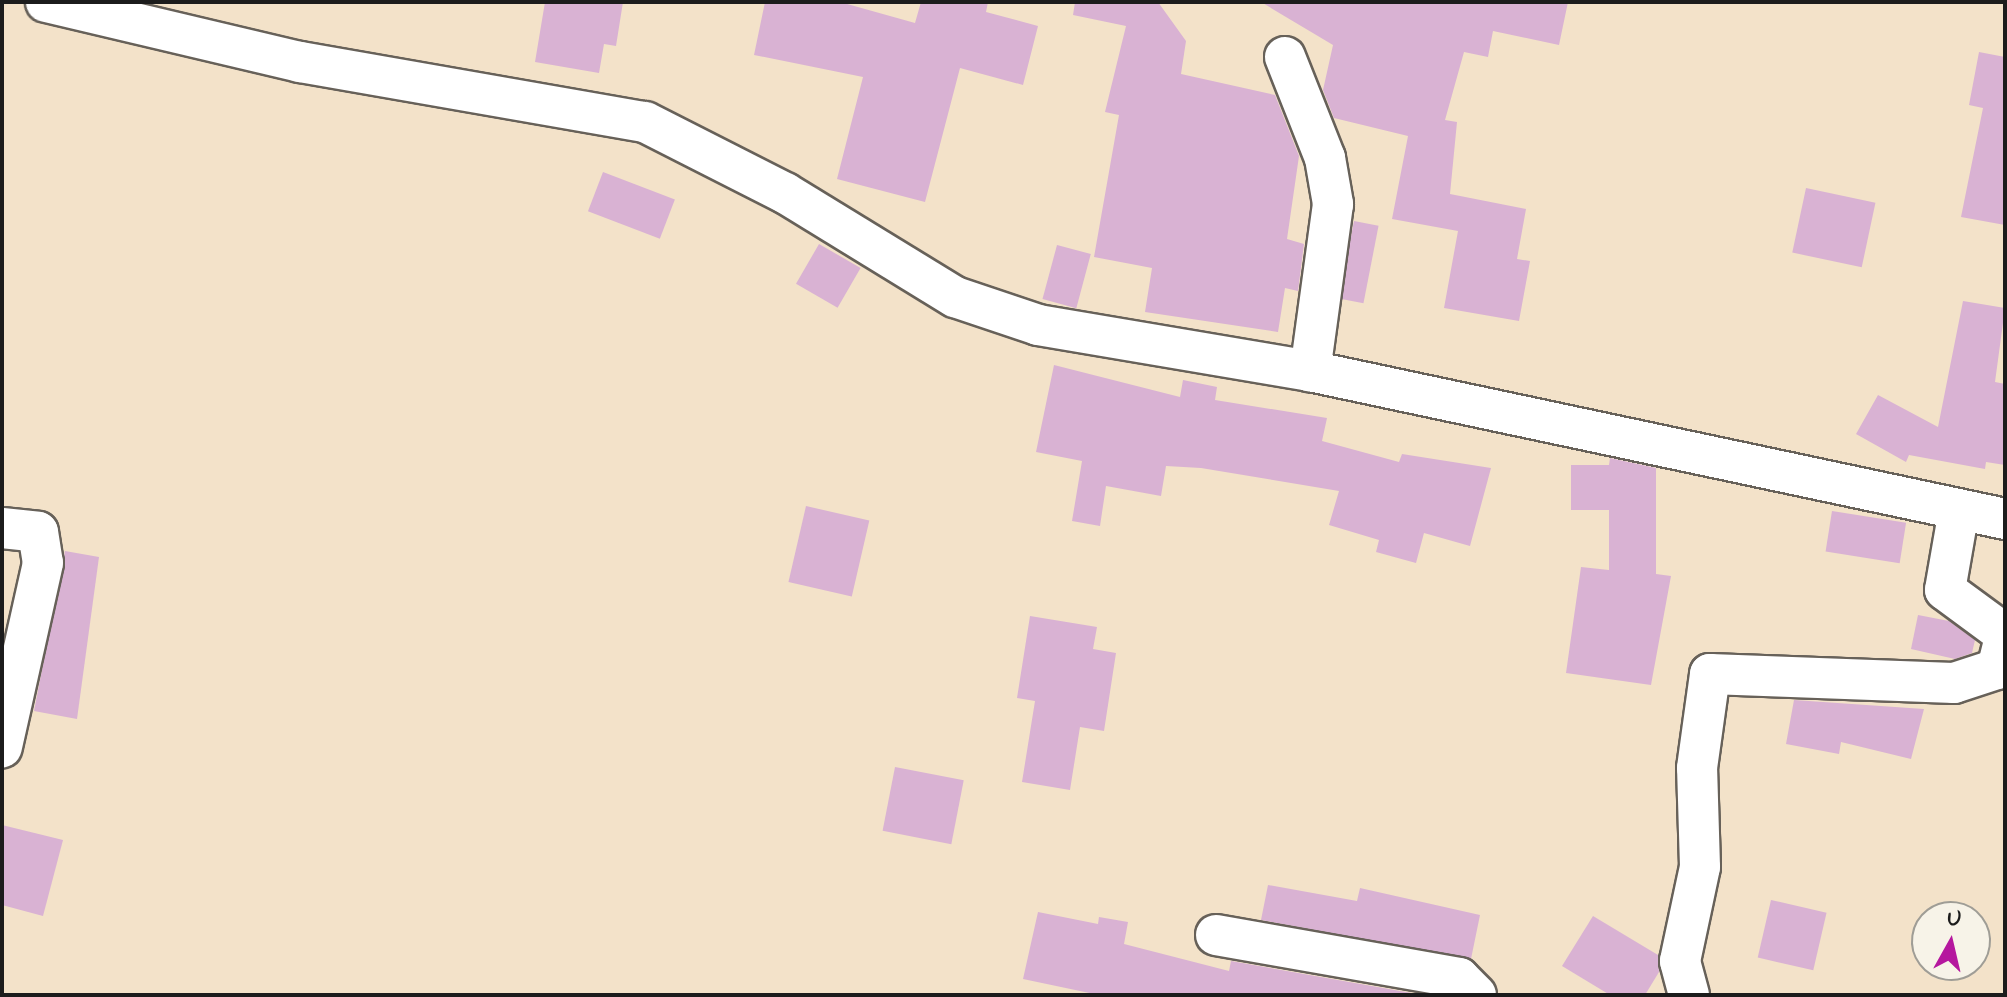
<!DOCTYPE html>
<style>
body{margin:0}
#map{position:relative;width:2007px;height:997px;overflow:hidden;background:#f3e2c9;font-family:Mynerve,sans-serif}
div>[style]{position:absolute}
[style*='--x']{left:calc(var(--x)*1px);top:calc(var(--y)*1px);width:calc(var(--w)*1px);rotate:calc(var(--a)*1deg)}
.building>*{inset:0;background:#d9b2d3;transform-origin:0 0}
.roads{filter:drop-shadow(2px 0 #676159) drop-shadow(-2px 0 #676159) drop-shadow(0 2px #676159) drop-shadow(0 -2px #676159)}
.street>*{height:40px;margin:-20px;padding:0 20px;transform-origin:20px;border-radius:20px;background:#fff}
span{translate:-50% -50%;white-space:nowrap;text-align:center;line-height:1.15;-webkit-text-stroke:6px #f7f3e8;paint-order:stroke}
.frame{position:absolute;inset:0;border:4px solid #1c1c1c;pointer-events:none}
.north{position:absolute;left:1911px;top:901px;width:80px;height:80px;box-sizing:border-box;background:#f7f3e8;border:2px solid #9f9d96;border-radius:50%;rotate:8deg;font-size:22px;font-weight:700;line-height:32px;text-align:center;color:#1c1c1c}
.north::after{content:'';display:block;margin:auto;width:28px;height:36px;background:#b5179e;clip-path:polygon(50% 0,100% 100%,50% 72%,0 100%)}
</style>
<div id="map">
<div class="building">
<div style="clip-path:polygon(545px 2px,623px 2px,616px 46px,604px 44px,599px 73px,535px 62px)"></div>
<div style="clip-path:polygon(765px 2px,840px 2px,915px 23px,921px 2px,988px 2px,986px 12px,1038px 26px,1023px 85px,960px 68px,925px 202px,837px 179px,863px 77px,754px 55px)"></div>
<div style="clip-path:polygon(1075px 2px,1158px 2px,1186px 41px,1181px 74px,1275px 95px,1299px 156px,1287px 239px,1304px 244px,1298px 291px,1285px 288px,1278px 332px,1145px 312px,1152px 268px,1094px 257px,1119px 115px,1105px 112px,1126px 26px,1073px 15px)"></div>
<div style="clip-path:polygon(1261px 2px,1568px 2px,1559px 45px,1493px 31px,1488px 57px,1464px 52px,1445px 120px,1457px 122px,1450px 194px,1526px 209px,1517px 259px,1530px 261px,1519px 321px,1444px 308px,1458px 231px,1392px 219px,1408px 136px,1334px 118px,1323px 90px,1333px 45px)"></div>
<div style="clip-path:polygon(1979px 52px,2005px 57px,2005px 225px,1961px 217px,1983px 108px,1969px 105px)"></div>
<div style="left:603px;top:172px;width:77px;height:42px;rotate:21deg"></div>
<div style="left:1806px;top:188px;width:71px;height:66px;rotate:12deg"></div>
<div style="left:1354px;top:221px;width:25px;height:79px;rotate:11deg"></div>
<div style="left:819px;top:244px;width:48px;height:46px;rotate:30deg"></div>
<div style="left:1057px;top:245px;width:35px;height:56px;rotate:15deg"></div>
<div style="clip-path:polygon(1963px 301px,2005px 308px,1995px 382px,2005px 384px,2005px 465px,1986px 462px,1985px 469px,1909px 455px,1906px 462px,1856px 434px,1878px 395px,1938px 427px)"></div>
<div style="clip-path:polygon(1054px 365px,1180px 397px,1183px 380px,1217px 387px,1215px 400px,1327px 418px,1322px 441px,1399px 462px,1402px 454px,1491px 468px,1470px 546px,1424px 533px,1416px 563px,1376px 552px,1379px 540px,1329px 525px,1339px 491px,1201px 468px,1166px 466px,1161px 496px,1106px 486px,1100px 526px,1072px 521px,1082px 461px,1036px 452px)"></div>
<div style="clip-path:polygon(1610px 458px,1656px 468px,1656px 574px,1671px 576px,1651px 685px,1566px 673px,1581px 567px,1609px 570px,1609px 510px,1571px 510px,1571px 465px,1609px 465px)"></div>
<div style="left:806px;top:506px;width:65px;height:78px;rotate:13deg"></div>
<div style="left:1832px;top:511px;width:75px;height:41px;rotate:9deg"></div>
<div style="clip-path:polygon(65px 551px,99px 557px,77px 719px,34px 711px)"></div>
<div style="clip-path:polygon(1918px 615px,1949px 621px,1975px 640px,1972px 653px,1955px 659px,1911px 649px)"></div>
<div style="clip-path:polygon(1030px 616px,1097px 627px,1093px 649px,1116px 653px,1104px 731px,1080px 727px,1070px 790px,1022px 782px,1035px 701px,1017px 698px)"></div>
<div style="clip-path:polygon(1794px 700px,1924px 709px,1911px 759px,1841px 742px,1839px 754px,1786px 744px)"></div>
<div style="left:895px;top:767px;width:70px;height:65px;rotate:11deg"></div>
<div style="clip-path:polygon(2px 825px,63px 840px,43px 916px,2px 905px)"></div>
<div style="clip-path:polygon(1268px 885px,1357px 901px,1360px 888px,1480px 915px,1471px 959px,1261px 920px)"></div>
<div style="left:1771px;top:900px;width:57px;height:59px;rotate:13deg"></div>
<div style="clip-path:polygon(1038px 912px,1098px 924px,1099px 917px,1128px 922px,1124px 944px,1229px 971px,1231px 961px,1423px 995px,1099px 995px,1023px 979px)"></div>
<div style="clip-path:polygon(1593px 916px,1658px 955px,1659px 972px,1645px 995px,1610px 995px,1562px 966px)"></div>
</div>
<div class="roads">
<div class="street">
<div style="--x:46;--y:2;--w:261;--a:13.3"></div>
<div style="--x:300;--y:62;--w:350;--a:9.9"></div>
<div style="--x:645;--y:122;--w:157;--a:26.9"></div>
<div style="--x:785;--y:193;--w:199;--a:31.5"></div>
<div style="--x:955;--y:297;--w:88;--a:18.6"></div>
<div style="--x:1038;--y:325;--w:276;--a:9.6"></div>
<div style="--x:1310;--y:371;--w:711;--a:12.02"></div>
<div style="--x:1285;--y:57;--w:109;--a:68.4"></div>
<div style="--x:1325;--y:158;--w:47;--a:80.1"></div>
<div style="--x:1333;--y:204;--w:169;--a:97.8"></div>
<div style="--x:1959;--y:510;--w:81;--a:99.9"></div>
<div style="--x:1945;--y:590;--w:74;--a:36.3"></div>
<div style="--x:2;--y:528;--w:36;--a:6"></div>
<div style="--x:38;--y:532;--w:31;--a:81"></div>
<div style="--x:43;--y:563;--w:189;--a:102.6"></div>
<div style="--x:1216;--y:935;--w:247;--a:10"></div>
<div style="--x:1459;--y:978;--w:24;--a:45"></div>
<div style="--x:1689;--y:995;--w:35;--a:-105"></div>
<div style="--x:1680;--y:961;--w:96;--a:-78"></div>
<div style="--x:1700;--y:867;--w:99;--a:-91.7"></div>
<div style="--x:1697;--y:768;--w:95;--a:-82.1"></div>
<div style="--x:1710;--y:674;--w:244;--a:2.1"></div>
<div style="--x:1954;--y:683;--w:45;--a:-18"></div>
<div style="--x:1997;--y:669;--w:33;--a:-76"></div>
</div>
</div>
<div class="frame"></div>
<div class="north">U</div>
</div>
